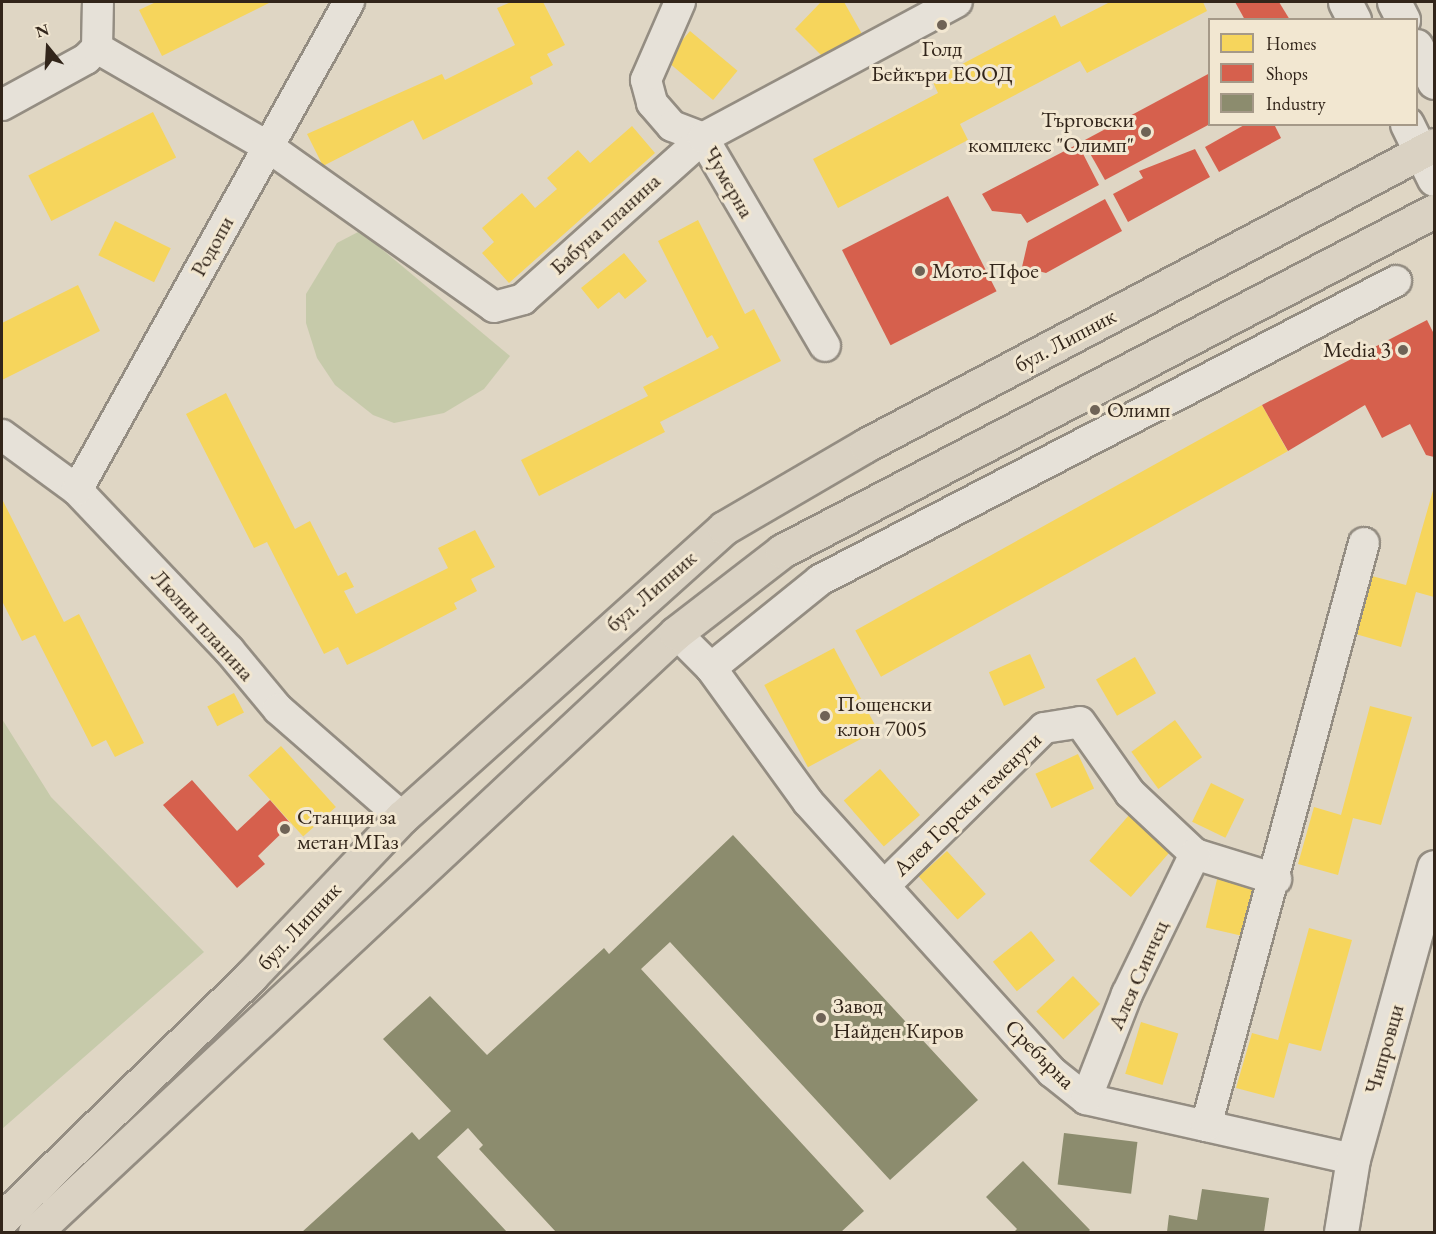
<!DOCTYPE html>
<meta charset="utf-8">
<style>
body{margin:0}
#map{position:relative;width:1436px;height:1234px;overflow:hidden;background:#dfd6c4;font-family:"EB Garamond",serif}
div>[style]{position:absolute}
[style*='--x']{left:calc(var(--x)*1px);top:calc(var(--y)*1px);width:calc(var(--w)*1px);rotate:calc(var(--a)*1deg)}
.green>*{inset:0;background:#c6caaa}
.homes>*{inset:0;background:#f6d55c;transform-origin:0 0}
.shops>*{inset:0;background:#d6604d;transform-origin:0 0}
.industry>*{inset:0;background:#8c8c6e;transform-origin:0 0}
.roads{filter:drop-shadow(2px 0 #948d82) drop-shadow(-2px 0 #948d82) drop-shadow(0 2px #948d82) drop-shadow(0 -2px #948d82)}
.minor>*{height:30px;margin:-15px;padding:0 15px;transform-origin:15px;border-radius:15px;background:#e6e1d8}
.secondary>*{height:33px;margin:-16.5px;padding:0 16.5px;transform-origin:16.5px;border-radius:16.5px;background:#e6e1d8}
.primary>*{height:33px;margin:-16.5px;padding:0 16.5px;transform-origin:16.5px;border-radius:16.5px;background:#dad2c3}
.dots>*{width:16px;height:16px;translate:-50% -50%;box-sizing:border-box;border:3px solid #f2e7d1;border-radius:50%}
span{translate:-50% -50%;white-space:nowrap;text-align:center;line-height:1.15;-webkit-text-stroke:6px #f2e7d1;paint-order:stroke}
.poi-label{font-size:22px;color:#32251a}
.right{translate:-100% -50%;text-align:right}
.left{translate:0 -50%;text-align:left}
.street-label{font-size:22px;color:#32251a}
.frame{position:absolute;inset:0;border:3px solid #32251a;pointer-events:none}
.legend{position:absolute;left:1208px;top:18px;width:210px;height:108px;box-sizing:border-box;background:#f2e7d1;border:2px solid #a59988;margin:0;padding:8px 10px;list-style:none;font-size:18px;color:#32251a}
.legend li{display:flex;align-items:center;gap:12px;height:30px}
.legend b{width:30px;border:2px solid #a59988}
.north{position:absolute;left:18px;top:18px;width:60px;height:60px;-webkit-text-stroke:4px #f2e7d1;paint-order:stroke;rotate:342deg;font-size:16px;font-weight:700;line-height:24px;text-align:center;color:#32251a}
.north::after{content:'';display:block;margin:auto;width:21px;height:27px;background:#32251a;clip-path:polygon(50% 0,100% 100%,50% 72%,0 100%)}
</style>
<div id="map">
<div class="green">
<div style="clip-path:polygon(360px 231px,510px 356px,484px 389px,444px 413px,394px 423px,373px 415px,335px 385px,317px 358px,306px 323px,306px 294px,337px 243px)"></div>
<div style="clip-path:polygon(2px 719px,51px 797px,204px 952px,2px 1129px)"></div>
</div>
<div class="homes">
<div style="clip-path:polygon(156px 2px,271px 2px,162px 56px,139px 10px)"></div>
<div style="clip-path:polygon(511px 2px,543px 2px,565px 45px,547px 54px,553px 65px,530px 77px,533px 84px,423px 140px,413px 120px,323px 166px,307px 134px,442px 74px,445px 80px,515px 45px,497px 8px)"></div>
<div style="clip-path:polygon(821px 2px,844px 2px,862px 34px,822px 56px,795px 29px)"></div>
<div style="clip-path:polygon(1110px 2px,1203px 2px,1207px 11px,1087px 73px,1080px 61px,960px 124px,968px 140px,838px 208px,813px 159px,938px 93px,932px 80px,1055px 15px,1061px 27px)"></div>
<div style="left:690px;top:31px;width:62px;height:38px;rotate:40deg"></div>
<div style="left:153px;top:112px;width:51px;height:140px;rotate:63deg"></div>
<div style="clip-path:polygon(632px 126px,655px 153px,509px 283px,482px 253px,494px 242px,482px 228px,522px 193px,535px 208px,557px 189px,547px 178px,578px 150px,590px 163px)"></div>
<div style="clip-path:polygon(698px 220px,745px 314px,754px 309px,781px 361px,660px 422px,665px 432px,539px 496px,521px 460px,648px 396px,643px 387px,719px 348px,712px 335px,707px 338px,658px 241px)"></div>
<div style="left:115px;top:221px;width:62px;height:38px;rotate:26deg"></div>
<div style="clip-path:polygon(624px 253px,647px 281px,625px 299px,619px 292px,598px 309px,581px 288px)"></div>
<div style="clip-path:polygon(78px 285px,100px 331px,2px 380px,2px 323px)"></div>
<div style="clip-path:polygon(226px 393px,295px 529px,310px 521px,338px 576px,346px 572px,354px 587px,344px 591px,356px 614px,448px 568px,438px 548px,475px 530px,495px 567px,471px 579px,477px 591px,454px 603px,457px 609px,376px 651px,347px 665px,338px 647px,324px 654px,267px 542px,254px 548px,186px 414px)"></div>
<div style="left:1262px;top:405px;width:53px;height:465px;rotate:61deg"></div>
<div style="clip-path:polygon(1434px 487px,1434px 597px,1416px 592px,1401px 647px,1352px 633px,1368px 575px,1406px 585px)"></div>
<div style="clip-path:polygon(2px 499px,64px 622px,79px 614px,144px 743px,115px 757px,106px 740px,92px 747px,35px 635px,22px 641px,2px 601px)"></div>
<div style="left:834px;top:648px;width:93px;height:79px;rotate:62deg"></div>
<div style="left:1030px;top:654px;width:37px;height:45px;rotate:66deg"></div>
<div style="left:1135px;top:657px;width:42px;height:45px;rotate:60deg"></div>
<div style="left:234px;top:693px;width:22px;height:30px;rotate:63deg"></div>
<div style="clip-path:polygon(1370px 706px,1412px 717px,1381px 825px,1353px 818px,1338px 875px,1298px 864px,1314px 807px,1341px 815px)"></div>
<div style="left:1175px;top:720px;width:46px;height:54px;rotate:54deg"></div>
<div style="left:281px;top:746px;width:82px;height:44px;rotate:48deg"></div>
<div style="left:1078px;top:754px;width:38px;height:47px;rotate:65deg"></div>
<div style="left:880px;top:769px;width:61px;height:48px;rotate:49deg"></div>
<div style="left:1211px;top:783px;width:37px;height:43px;rotate:26deg"></div>
<div style="left:1130px;top:814px;width:55px;height:62px;rotate:41deg"></div>
<div style="left:947px;top:851px;width:58px;height:38px;rotate:48deg"></div>
<div style="left:1218px;top:875px;width:41px;height:54px;rotate:13deg"></div>
<div style="clip-path:polygon(1309px 928px,1352px 940px,1321px 1051px,1289px 1043px,1274px 1098px,1236px 1088px,1252px 1033px,1278px 1040px)"></div>
<div style="left:1031px;top:931px;width:38px;height:49px;rotate:51deg"></div>
<div style="left:1073px;top:976px;width:39px;height:51px;rotate:46deg"></div>
<div style="left:1141px;top:1022px;width:39px;height:54px;rotate:17deg"></div>
</div>
<div class="shops">
<div style="clip-path:polygon(1235px 2px,1279px 2px,1290px 20px,1245px 20px)"></div>
<div style="clip-path:polygon(1210px 73px,1210px 124px,1105px 180px,1083px 141px)"></div>
<div style="clip-path:polygon(1246px 124px,1274px 124px,1281px 138px,1219px 172px,1205px 147px)"></div>
<div style="clip-path:polygon(1078px 144px,1099px 185px,1027px 223px,1021px 214px,992px 211px,982px 194px)"></div>
<div style="clip-path:polygon(1195px 149px,1210px 177px,1128px 222px,1113px 194px,1143px 178px,1139px 171px)"></div>
<div style="left:948px;top:196px;width:107px;height:119px;rotate:63deg"></div>
<div style="clip-path:polygon(1105px 199px,1122px 231px,1046px 273px,1022px 267px,1028px 241px)"></div>
<div style="clip-path:polygon(1427px 320px,1434px 334px,1434px 457px,1426px 455px,1410px 424px,1382px 438px,1365px 405px,1288px 451px,1262px 405px)"></div>
<div style="clip-path:polygon(192px 780px,237px 831px,270px 800px,291px 824px,258px 856px,265px 864px,237px 888px,163px 805px)"></div>
</div>
<div class="industry">
<div style="clip-path:polygon(733px 835px,978px 1100px,890px 1180px,670px 942px,641px 969px,864px 1211px,841px 1232px,556px 1232px,479px 1149px,483px 1145px,468px 1128px,437px 1157px,507px 1232px,302px 1232px,412px 1132px,419px 1140px,451px 1111px,383px 1039px,430px 996px,487px 1055px,604px 948px,609px 954px)"></div>
<div style="left:1064px;top:1133px;width:74px;height:52px;rotate:7deg"></div>
<div style="clip-path:polygon(1023px 1161px,1090px 1230px,1088px 1232px,1014px 1232px,1017px 1229px,986px 1197px)"></div>
<div style="clip-path:polygon(1202px 1189px,1269px 1198px,1264px 1232px,1167px 1232px,1169px 1215px,1197px 1220px)"></div>
</div>
<div class="roads">
<div class="minor">
<div style="--x:680;--y:2;--w:85;--a:113.6"></div>
<div style="--x:646;--y:80;--w:24;--a:75"></div>
<div style="--x:652;--y:103;--w:30;--a:49"></div>
<div style="--x:672;--y:126;--w:33;--a:21"></div>
<div style="--x:703;--y:138;--w:241;--a:59.6"></div>
<div style="--x:97;--y:48;--w:196;--a:30"></div>
<div style="--x:267;--y:146;--w:278;--a:35.3"></div>
<div style="--x:494;--y:307;--w:30;--a:-15"></div>
<div style="--x:523;--y:299;--w:241;--a:-41.8"></div>
<div style="--x:703;--y:138;--w:288;--a:-28.2"></div>
<div style="--x:2;--y:105;--w:96;--a:-28.7"></div>
<div style="--x:86;--y:59;--w:16;--a:-45"></div>
<div style="--x:97;--y:48;--w:46;--a:-88.8"></div>
<div style="--x:2;--y:435;--w:93;--a:36.3"></div>
<div style="--x:77;--y:490;--w:221;--a:46.5"></div>
<div style="--x:229;--y:650;--w:77;--a:50.3"></div>
<div style="--x:278;--y:709;--w:164;--a:41.1"></div>
<div style="--x:77;--y:490;--w:559;--a:-60.87"></div>
<div style="--x:676;--y:633;--w:49;--a:45"></div>
<div style="--x:711;--y:668;--w:165;--a:54.1"></div>
<div style="--x:808;--y:802;--w:364;--a:47.9"></div>
<div style="--x:1052;--y:1072;--w:43;--a:38.5"></div>
<div style="--x:1086;--y:1099;--w:274;--a:12.7"></div>
<div style="--x:711;--y:668;--w:140;--a:-38.9"></div>
<div style="--x:820;--y:580;--w:649;--a:-27.43"></div>
<div style="--x:884;--y:886;--w:225;--a:-44.6"></div>
<div style="--x:1044;--y:728;--w:36;--a:-9"></div>
<div style="--x:1080;--y:722;--w:87;--a:54.8"></div>
<div style="--x:1130;--y:793;--w:89;--a:43.2"></div>
<div style="--x:1195;--y:854;--w:85;--a:17.2"></div>
<div style="--x:1086;--y:1099;--w:113;--a:-68.7"></div>
<div style="--x:1127;--y:994;--w:156;--a:-64.1"></div>
<div style="--x:1206;--y:1126;--w:604;--a:-74.84"></div>
</div>
<div class="secondary">
<div style="--x:1345;--y:2;--w:20;--a:63"></div>
<div style="--x:1394;--y:2;--w:20;--a:63"></div>
<div style="--x:1416;--y:46;--w:40;--a:63.4"></div>
<div style="--x:1407;--y:124;--w:61;--a:63.9"></div>
<div style="--x:1341;--y:1232;--w:74;--a:-80.7"></div>
<div style="--x:1353;--y:1159;--w:303;--a:-74.5"></div>
</div>
<div class="primary">
<div style="--x:2;--y:1219;--w:348;--a:-44.3"></div>
<div style="--x:251;--y:976;--w:219;--a:-46.5"></div>
<div style="--x:402;--y:817;--w:433;--a:-41.9"></div>
<div style="--x:724;--y:528;--w:164;--a:-30.3"></div>
<div style="--x:866;--y:445;--w:642;--a:-27.84"></div>
<div style="--x:35;--y:1232;--w:877;--a:-43.06"></div>
<div style="--x:676;--y:633;--w:134;--a:-37.7"></div>
<div style="--x:782;--y:551;--w:735;--a:-27.54"></div>
</div>
</div>
<div class="dots">
<div style="left:942px;top:25px;background:#6f6356"></div>
<div style="left:1146px;top:132px;background:#6f6356"></div>
<div style="left:920px;top:271px;background:#6f6356"></div>
<div style="left:1403px;top:350px;background:#6f6356"></div>
<div style="left:1095px;top:410px;background:#6f6356"></div>
<div style="left:825px;top:716px;background:#6f6356"></div>
<div style="left:285px;top:829px;background:#6f6356"></div>
<div style="left:821px;top:1018px;background:#6f6356"></div>
</div>
<div class="poi-label">
<span style="left:942px;top:61px">Голд<br>Бейкъри ЕООД</span>
<span class="right" style="left:1134px;top:132px">Търговски<br>комплекс "Олимп"</span>
<span class="left" style="left:932px;top:271px">Мото-Пфое</span>
<span class="right" style="left:1391px;top:350px">Media 3</span>
<span class="left" style="left:1107px;top:410px">Олимп</span>
<span class="left" style="left:837px;top:716px">Пощенски<br>клон 7005</span>
<span class="left" style="left:297px;top:829px">Станция за<br>метан МГаз</span>
<span class="left" style="left:833px;top:1018px">Завод<br>Найден Киров</span>
</div>
<div class="street-label">
<span style="left:729px;top:182px;rotate:60deg">Чумерна</span>
<span style="left:605px;top:224px;rotate:-42deg">Бабуна планина</span>
<span style="left:212px;top:246px;rotate:-61deg">Родопи</span>
<span style="left:1065px;top:340px;rotate:-28deg">бул. Липник</span>
<span style="left:651px;top:591px;rotate:-41deg">бул. Липник</span>
<span style="left:203px;top:625px;rotate:48deg">Люлин планина</span>
<span style="left:967px;top:804px;rotate:-44deg">Алея Горски теменуги</span>
<span style="left:299px;top:926px;rotate:-47deg">бул. Липник</span>
<span style="left:1138px;top:975px;rotate:-66deg">Алея Синчец</span>
<span style="left:1384px;top:1049px;rotate:-74deg">Чипровци</span>
<span style="left:1040px;top:1054px;rotate:45deg">Сребърна</span>
</div>
<div class="frame"></div>
<ul class="legend">
<li><b style="height:16px;background:#f6d55c"></b>Homes</li>
<li><b style="height:16px;background:#d6604d"></b>Shops</li>
<li><b style="height:16px;background:#8c8c6e"></b>Industry</li>
</ul>
<div class="north">N</div>
</div>
